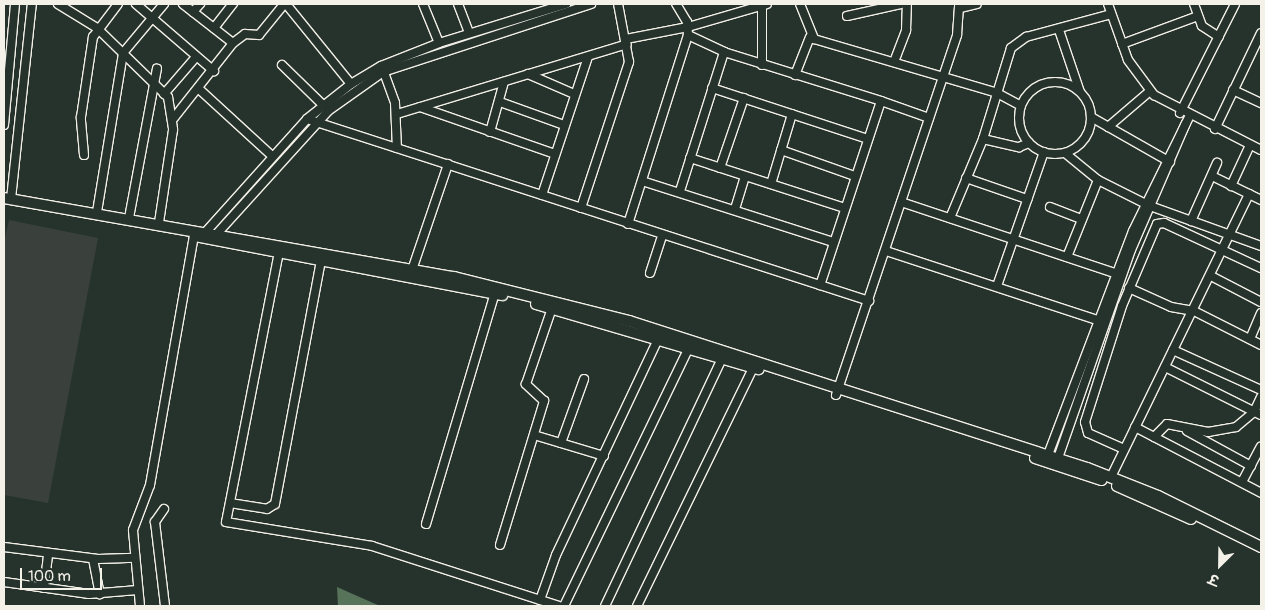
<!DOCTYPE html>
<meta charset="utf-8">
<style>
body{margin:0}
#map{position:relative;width:1265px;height:610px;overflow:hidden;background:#26332d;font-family:Pangolin,"Playpen Sans Deva",sans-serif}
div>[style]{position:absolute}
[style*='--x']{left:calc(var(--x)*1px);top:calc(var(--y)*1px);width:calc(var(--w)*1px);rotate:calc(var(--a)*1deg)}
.built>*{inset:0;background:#3a403c}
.green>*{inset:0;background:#57735a}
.roads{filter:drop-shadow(1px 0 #f4f1e8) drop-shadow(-1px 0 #f4f1e8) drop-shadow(0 1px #f4f1e8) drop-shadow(0 -1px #f4f1e8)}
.minor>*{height:8px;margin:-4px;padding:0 4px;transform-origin:4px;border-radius:4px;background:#26332d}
.minor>.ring{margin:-4px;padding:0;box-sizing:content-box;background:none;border:8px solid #26332d;border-radius:50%}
.major>*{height:10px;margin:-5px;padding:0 5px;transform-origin:5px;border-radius:5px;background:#26332d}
span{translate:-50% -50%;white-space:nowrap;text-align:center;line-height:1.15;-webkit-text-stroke:4.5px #26332d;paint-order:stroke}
.frame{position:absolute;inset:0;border:5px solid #f4f1e8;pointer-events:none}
.north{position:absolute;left:1195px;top:540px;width:50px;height:50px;-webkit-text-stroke:4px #26332d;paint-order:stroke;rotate:203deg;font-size:14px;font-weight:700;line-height:20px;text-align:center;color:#f4f1e8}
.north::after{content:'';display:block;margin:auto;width:18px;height:22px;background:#f4f1e8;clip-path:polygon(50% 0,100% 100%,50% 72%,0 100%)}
.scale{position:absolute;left:20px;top:568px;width:82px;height:22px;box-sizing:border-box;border:2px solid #f4f1e8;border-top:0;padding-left:6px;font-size:15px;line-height:18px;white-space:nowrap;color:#f4f1e8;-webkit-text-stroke:4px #26332d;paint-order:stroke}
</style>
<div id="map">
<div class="built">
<div style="clip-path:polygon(9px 220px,98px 238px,48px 503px,4px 495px,4px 241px)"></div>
</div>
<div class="green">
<div style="clip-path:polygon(337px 587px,380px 606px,338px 606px)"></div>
</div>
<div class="roads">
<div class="minor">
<div style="--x:58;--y:4;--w:46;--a:31.6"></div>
<div style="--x:97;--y:28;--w:99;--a:44.2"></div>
<div style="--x:168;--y:97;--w:33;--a:81"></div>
<div style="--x:173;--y:130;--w:94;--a:98.6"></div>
<div style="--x:136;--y:4;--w:103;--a:40.7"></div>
<div style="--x:183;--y:4;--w:63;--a:38"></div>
<div style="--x:233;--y:43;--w:15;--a:-37"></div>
<div style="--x:245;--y:34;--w:14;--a:4"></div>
<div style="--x:259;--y:35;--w:40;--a:-51"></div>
<div style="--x:286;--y:4;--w:103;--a:50.9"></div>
<div style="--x:423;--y:4;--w:42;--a:67.7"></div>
<div style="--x:458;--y:4;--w:30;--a:69"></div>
<div style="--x:800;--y:4;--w:38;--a:68"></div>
<div style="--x:814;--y:39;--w:191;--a:16.4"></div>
<div style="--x:997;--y:93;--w:27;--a:28"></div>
<div style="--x:1108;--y:4;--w:59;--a:70.3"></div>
<div style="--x:1128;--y:60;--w:44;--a:53.4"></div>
<div style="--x:1154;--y:95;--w:120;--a:27.2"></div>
<div style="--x:1194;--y:4;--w:23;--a:70"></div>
<div style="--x:1202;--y:26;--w:20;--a:33"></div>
<div style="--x:960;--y:8;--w:17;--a:-13"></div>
<div style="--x:193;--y:12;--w:11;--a:-49"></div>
<div style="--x:847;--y:16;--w:55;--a:-12.5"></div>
<div style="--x:214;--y:28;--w:31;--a:-52"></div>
<div style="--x:1059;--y:30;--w:65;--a:71.3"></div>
<div style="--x:688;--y:35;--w:40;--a:25"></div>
<div style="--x:724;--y:52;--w:164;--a:17.3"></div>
<div style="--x:881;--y:101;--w:194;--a:108.3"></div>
<div style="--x:626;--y:39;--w:63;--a:-11"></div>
<div style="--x:688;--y:27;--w:82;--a:-16.2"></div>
<div style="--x:1122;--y:44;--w:81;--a:-20.2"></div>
<div style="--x:894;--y:62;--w:34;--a:-69"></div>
<div style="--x:906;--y:30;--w:26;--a:-88"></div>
<div style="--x:282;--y:65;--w:56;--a:44.3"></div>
<div style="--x:762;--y:65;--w:60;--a:-90"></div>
<div style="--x:382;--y:67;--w:38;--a:70"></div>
<div style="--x:395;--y:103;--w:45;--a:87.5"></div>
<div style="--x:528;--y:74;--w:50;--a:23.5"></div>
<div style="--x:795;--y:75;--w:41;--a:-68.5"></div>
<div class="ring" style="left:1019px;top:82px;width:64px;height:64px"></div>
<div style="--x:712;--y:88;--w:164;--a:18.1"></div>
<div style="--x:199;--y:89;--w:99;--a:42.5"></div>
<div style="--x:1233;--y:90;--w:31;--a:25"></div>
<div style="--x:164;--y:94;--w:49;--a:-49.1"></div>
<div style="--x:881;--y:101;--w:51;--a:19.5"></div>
<div style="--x:500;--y:102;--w:68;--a:19.8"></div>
<div style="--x:420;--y:107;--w:143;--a:19.2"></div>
<div style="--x:1180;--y:113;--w:122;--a:-63.2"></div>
<div style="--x:397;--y:114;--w:240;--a:-16.9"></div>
<div style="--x:1091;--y:117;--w:91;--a:29.7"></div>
<div style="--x:173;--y:119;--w:97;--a:-51.7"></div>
<div style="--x:307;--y:119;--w:591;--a:17.94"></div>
<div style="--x:4;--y:125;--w:121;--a:-84.8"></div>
<div style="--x:1108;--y:127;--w:55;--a:-40.6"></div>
<div style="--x:1215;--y:129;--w:106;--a:-64.4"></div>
<div style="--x:490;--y:132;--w:52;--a:-74.4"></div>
<div style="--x:983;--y:139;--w:37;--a:13"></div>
<div style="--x:1019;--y:147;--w:11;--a:-22"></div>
<div style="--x:781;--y:150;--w:78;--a:19.4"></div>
<div style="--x:1065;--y:153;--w:43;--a:39.3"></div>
<div style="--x:1098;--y:180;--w:58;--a:26.6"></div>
<div style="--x:1150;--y:206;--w:118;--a:19.8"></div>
<div style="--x:84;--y:155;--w:38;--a:-95"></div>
<div style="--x:81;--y:117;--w:81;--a:-81.5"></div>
<div style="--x:93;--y:37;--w:41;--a:-52.9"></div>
<div style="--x:690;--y:158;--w:163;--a:17.9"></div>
<div style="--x:720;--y:168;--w:74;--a:-71.1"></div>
<div style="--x:1212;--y:176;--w:55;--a:26.1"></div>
<div style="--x:966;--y:178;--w:65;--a:19"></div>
<div style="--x:642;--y:181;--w:201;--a:17.7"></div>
<div style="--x:771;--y:184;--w:73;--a:-73.3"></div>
<div style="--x:1231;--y:186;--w:45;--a:-65.1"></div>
<div style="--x:680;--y:191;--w:146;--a:-72.4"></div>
<div style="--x:542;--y:195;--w:145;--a:-71.6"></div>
<div style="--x:11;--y:199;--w:196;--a:-83.9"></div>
<div style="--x:901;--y:202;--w:231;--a:18.4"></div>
<div style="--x:1050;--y:207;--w:34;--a:21"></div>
<div style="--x:581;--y:208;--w:154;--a:-71.8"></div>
<div style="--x:629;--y:62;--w:59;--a:-100.7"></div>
<div style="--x:735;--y:209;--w:34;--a:-73"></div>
<div style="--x:97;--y:212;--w:161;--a:-80.7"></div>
<div style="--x:123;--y:53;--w:64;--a:-50.1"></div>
<div style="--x:129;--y:218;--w:152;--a:-79.4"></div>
<div style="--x:950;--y:218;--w:86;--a:-67.3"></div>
<div style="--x:983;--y:139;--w:95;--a:-72.9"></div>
<div style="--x:1011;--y:48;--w:19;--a:-36"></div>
<div style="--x:1026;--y:37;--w:88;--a:-15.1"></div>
<div style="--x:1191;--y:221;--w:64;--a:-65.9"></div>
<div style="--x:628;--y:224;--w:198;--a:-72.4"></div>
<div style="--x:688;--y:35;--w:13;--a:-94"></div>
<div style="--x:687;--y:22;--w:21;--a:-121"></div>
<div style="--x:203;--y:235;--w:156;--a:-48.1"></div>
<div style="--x:307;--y:119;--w:56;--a:-38.5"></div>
<div style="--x:351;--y:84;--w:35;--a:-31"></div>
<div style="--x:381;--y:66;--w:62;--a:-21.6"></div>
<div style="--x:439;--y:43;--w:133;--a:-17.1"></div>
<div style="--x:213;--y:238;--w:171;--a:-47.8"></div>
<div style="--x:328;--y:111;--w:67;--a:-35.3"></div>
<div style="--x:383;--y:72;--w:219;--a:-18.1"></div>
<div style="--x:886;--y:251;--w:225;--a:18.1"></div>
<div style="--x:279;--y:252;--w:275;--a:101.1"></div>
<div style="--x:226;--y:522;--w:148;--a:9.3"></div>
<div style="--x:372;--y:546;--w:196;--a:17.8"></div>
<div style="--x:1067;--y:257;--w:83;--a:-68.1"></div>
<div style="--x:412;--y:270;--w:112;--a:-71.2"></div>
<div style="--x:650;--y:273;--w:40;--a:-72"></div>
<div style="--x:1211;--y:276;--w:56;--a:27.5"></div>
<div style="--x:997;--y:286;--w:142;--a:-70.7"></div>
<div style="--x:1129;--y:288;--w:46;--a:24.3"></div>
<div style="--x:1171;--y:307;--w:23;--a:10"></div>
<div style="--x:1194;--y:311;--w:75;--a:26.9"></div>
<div style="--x:1250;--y:339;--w:28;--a:-67"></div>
<div style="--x:1173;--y:350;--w:97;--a:24.4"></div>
<div style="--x:1165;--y:367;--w:107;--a:26.6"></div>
<div style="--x:836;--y:395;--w:380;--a:-71.4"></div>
<div style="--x:957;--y:35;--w:31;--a:-86"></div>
<div style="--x:1135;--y:427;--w:142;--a:27.6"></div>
<div style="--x:1187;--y:431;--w:73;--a:28.7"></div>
<div style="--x:534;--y:435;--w:73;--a:16.7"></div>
<div style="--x:1154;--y:437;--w:18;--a:-45"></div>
<div style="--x:1167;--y:424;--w:42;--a:11"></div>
<div style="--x:1208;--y:432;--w:28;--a:-10"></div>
<div style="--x:1236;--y:427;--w:23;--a:-40"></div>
<div style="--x:1254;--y:412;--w:17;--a:-65"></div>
<div style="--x:561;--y:443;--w:68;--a:-70.2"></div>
<div style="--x:1124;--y:449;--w:39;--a:-156"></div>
<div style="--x:1088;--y:433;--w:11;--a:-105"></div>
<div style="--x:1085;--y:422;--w:122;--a:-72.3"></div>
<div style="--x:1122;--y:306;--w:89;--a:-66.9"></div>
<div style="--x:1157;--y:224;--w:7;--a:-8"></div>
<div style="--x:1164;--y:223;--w:107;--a:24.9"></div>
<div style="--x:1046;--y:460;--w:245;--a:-69.2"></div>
<div style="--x:1133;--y:231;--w:127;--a:-63.8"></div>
<div style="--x:1057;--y:461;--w:224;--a:-70.7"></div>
<div style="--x:1131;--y:250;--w:138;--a:-66.6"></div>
<div style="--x:1111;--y:477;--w:315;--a:-64"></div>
<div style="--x:1242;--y:482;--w:40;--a:-62"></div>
<div style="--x:230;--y:503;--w:37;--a:9"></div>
<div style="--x:267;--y:509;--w:9;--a:-32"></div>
<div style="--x:275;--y:504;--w:247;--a:-79.3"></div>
<div style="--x:164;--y:509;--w:16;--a:125"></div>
<div style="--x:155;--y:522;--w:85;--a:83.2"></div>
<div style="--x:426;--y:524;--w:241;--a:-73.4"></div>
<div style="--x:500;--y:545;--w:151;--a:-73"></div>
<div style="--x:544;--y:401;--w:25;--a:-137"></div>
<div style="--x:526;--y:384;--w:80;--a:-71.1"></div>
<div style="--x:4;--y:547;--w:95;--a:7.3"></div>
<div style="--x:98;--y:559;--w:37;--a:-2"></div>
<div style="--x:93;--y:559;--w:36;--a:79"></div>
<div style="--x:4;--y:582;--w:86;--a:8"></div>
<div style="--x:89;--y:594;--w:49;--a:-4.7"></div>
<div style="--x:44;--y:588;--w:34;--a:-83"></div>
<div style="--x:540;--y:600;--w:48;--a:-70.4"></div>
<div style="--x:556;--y:555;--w:241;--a:-64.7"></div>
<div style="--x:140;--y:606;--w:76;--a:-95.3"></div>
<div style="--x:133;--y:530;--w:48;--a:-69.3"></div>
<div style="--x:150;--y:485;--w:253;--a:-80"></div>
<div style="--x:564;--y:606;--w:288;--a:-64.2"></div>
<div style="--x:605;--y:606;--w:274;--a:-64.7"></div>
<div style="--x:637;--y:606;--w:265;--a:-64"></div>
</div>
<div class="major">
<div style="--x:4;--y:198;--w:457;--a:10"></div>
<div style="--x:454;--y:277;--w:180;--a:14.1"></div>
<div style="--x:629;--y:321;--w:481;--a:17.8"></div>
<div style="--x:1087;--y:468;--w:76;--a:21.5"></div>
<div style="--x:1158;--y:496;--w:115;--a:26.3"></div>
<div style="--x:195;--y:236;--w:313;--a:10.9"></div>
<div style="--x:536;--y:304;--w:232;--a:16.3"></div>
<div style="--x:1035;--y:458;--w:70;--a:18.4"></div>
<div style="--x:1117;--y:486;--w:81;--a:24"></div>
</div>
</div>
<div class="frame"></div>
<div class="north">उ</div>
<div class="scale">100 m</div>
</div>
